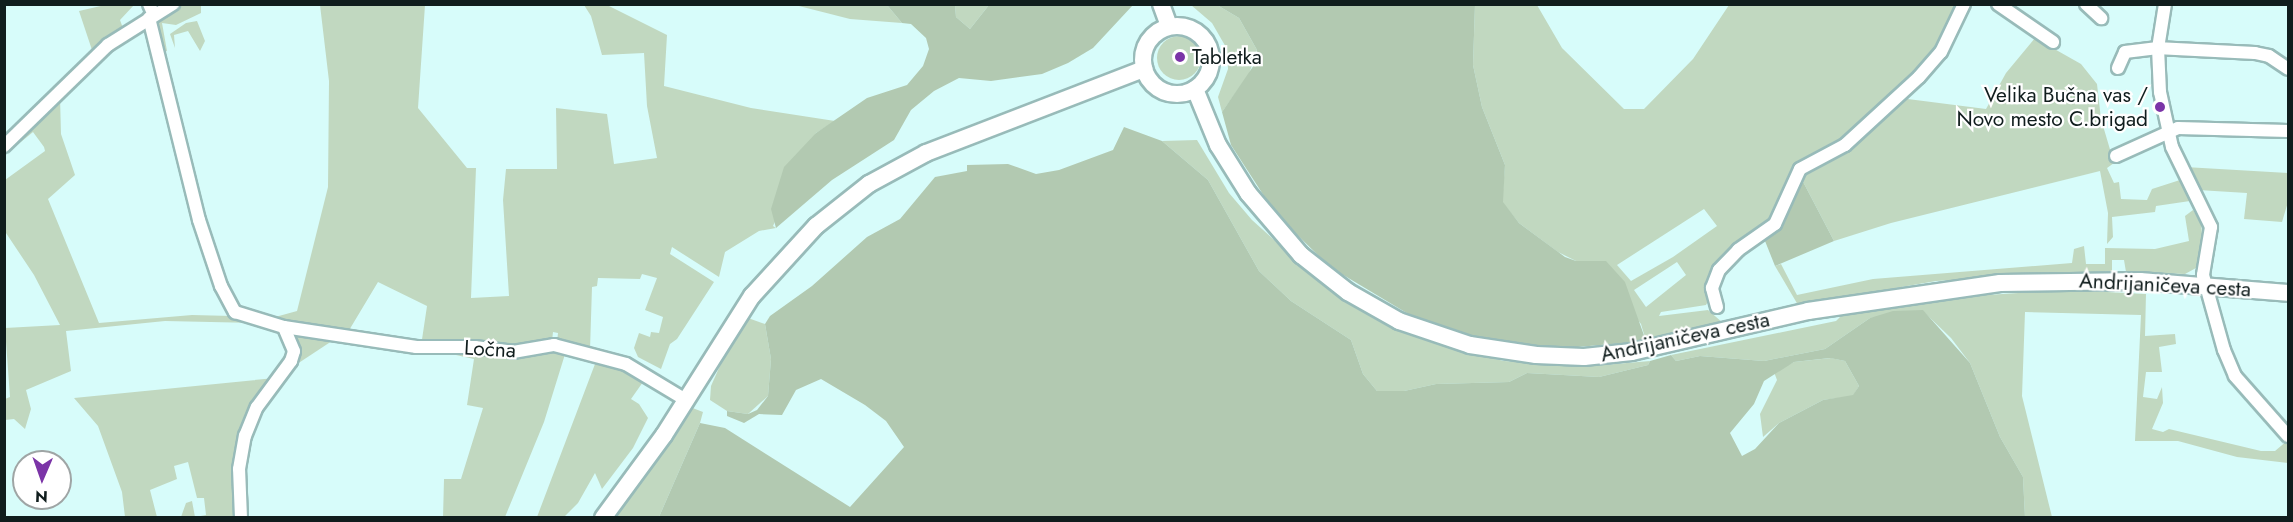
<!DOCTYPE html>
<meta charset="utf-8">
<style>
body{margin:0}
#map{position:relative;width:2293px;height:522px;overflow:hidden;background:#d7fcfa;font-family:Jost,sans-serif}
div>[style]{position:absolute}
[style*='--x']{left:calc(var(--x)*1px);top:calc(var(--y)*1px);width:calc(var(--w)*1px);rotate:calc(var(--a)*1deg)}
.green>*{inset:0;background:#c1d8c0}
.round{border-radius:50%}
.forest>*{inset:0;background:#b2c9b1}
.roads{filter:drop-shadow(2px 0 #98bbb9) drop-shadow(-2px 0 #98bbb9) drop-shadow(0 2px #98bbb9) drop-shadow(0 -2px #98bbb9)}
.minor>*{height:12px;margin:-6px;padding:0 6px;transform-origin:6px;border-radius:6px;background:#fff}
.major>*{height:16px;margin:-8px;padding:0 8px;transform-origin:8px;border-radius:8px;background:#fff}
.major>.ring{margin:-8px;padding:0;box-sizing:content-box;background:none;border:16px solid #fff;border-radius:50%}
.dots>*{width:16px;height:16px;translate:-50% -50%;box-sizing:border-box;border:3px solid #fff;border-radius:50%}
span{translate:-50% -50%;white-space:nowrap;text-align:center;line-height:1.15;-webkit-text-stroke:4.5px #fff;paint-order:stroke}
.poi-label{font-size:21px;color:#101d1d}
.left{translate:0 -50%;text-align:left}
.right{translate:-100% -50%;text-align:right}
.street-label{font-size:21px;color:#101d1d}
.frame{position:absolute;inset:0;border:6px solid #101d1d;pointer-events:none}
.north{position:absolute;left:12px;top:450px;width:60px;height:60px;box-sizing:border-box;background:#fff;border:2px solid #9fa5a5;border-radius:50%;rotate:182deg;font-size:16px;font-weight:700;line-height:24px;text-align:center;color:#101d1d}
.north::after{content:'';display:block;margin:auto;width:21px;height:27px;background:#7b34a7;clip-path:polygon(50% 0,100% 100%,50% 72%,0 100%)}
</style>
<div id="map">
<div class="green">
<div style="clip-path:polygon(105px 5px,134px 5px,120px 20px,124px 31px,93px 53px,79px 11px)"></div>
<div style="clip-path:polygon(179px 5px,201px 5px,201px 13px,176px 25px,162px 23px,167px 51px,161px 53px,155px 21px)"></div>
<div style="clip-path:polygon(320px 5px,425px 5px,418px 108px,467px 168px,476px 168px,471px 298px,509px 296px,503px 200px,506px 169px,557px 169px,556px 108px,607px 114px,614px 164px,657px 158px,647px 106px,644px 53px,602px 55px,591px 16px,584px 5px,607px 5px,667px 35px,664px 86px,751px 108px,835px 121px,816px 133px,773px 226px,776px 228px,759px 231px,725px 252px,719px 277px,672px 247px,670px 254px,714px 282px,677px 339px,670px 344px,661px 369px,638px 357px,634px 348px,639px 333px,650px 337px,651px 332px,659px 333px,663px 317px,645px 310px,657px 278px,642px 274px,640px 279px,598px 278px,597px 286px,592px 287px,590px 350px,557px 342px,558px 333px,553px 332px,552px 341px,526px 348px,421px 346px,427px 306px,378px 282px,345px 337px,268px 319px,297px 311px,328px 187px,329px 81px)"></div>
<div style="clip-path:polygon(795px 5px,887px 5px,902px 23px,850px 19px)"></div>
<div style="clip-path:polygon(955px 5px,989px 5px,970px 29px,956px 17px)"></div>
<div style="clip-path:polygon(1191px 5px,1217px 5px,1239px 18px,1257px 50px,1249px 74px,1222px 112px,1218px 97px,1228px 69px,1227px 49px,1212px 23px)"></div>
<div style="clip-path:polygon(evenodd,1475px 5px,1537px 5px,1562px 48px,1624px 109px,1644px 109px,1693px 59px,1729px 5px,1961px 5px,1940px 48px,1864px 128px,1806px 161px,1781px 211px,1736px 249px,1706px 305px,1661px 312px,1659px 316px,1708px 310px,1723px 323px,1646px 341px,1641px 324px,1592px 262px,1576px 261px,1558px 252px,1519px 223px,1502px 202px,1505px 165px,1482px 107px,1473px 65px,1475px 5px,1704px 209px,1717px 226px,1673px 257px,1631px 281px,1617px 265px,1704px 209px,1475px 5px,1677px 262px,1686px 275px,1646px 307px,1634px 290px,1677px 262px)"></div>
<div style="clip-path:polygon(197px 21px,205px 41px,200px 51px,188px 31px,174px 35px,175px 48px,170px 34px,186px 23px)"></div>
<div class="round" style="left:1157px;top:36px;width:44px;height:44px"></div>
<div style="clip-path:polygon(2035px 38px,2081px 64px,2097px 84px,2101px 119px,2114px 163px,2107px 168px,2114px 183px,2119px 182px,2121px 199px,2147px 200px,2152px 189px,2180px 180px,2190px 201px,2156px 206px,2155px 212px,2112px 217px,2113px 237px,2107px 244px,2108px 213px,2100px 171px,1891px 223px,1834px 241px,1799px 174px,1900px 98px,1986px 109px,2006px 73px)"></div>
<div style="clip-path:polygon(60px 97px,61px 134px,75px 175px,48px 199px,99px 323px,192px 315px,232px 316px,260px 323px,165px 321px,66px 331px,71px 371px,26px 390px,31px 409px,25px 429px,14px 419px,5px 420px,5px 399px,10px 397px,5px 328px,60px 325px,34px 275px,4px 230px,5px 180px,45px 151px,44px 147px,33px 132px,5px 155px,5px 151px)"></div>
<div style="clip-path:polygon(1197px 140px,1229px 193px,1252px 220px,1321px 282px,1392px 325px,1451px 349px,1504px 361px,1592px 366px,1650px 361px,1648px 365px,1599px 377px,1527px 373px,1509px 382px,1436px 384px,1404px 391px,1377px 391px,1363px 374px,1351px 340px,1291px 301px,1259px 271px,1208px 180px,1162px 141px)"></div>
<div style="clip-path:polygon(2185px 167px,2288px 173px,2288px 202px,2282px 222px,2244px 219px,2247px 193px,2198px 190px)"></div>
<div style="clip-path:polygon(2193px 210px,2201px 222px,2203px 245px,2196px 268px,2185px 274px,2126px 272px,2124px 260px,2112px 260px,2112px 271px,1936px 281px,1798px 305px,1775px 266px,1781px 264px,1797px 295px,1873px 279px,2072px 263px,2074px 249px,2084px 246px,2086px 264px,2105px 264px,2105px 248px,2155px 249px,2189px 241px,2185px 216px)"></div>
<div style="clip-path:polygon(2068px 290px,2146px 294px,2145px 336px,2175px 334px,2176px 344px,2159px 347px,2162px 372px,2146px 372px,2143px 397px,2157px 399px,2162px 387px,2163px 403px,2152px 429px,2163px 432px,2169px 429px,2261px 451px,2275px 451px,2288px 440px,2288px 463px,2237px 457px,2178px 441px,2135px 441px,2141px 315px,2025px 312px,2022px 396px,2052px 517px,2025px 517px,2023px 477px,2000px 437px,1970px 363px,1951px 338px,1925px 313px,1870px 318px,1825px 349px,1764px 361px,1700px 356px,1676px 361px,1671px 355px,1836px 321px,1843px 314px,1971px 296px)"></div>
<div style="clip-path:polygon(748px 318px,765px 324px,771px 359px,768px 396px,748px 414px,727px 411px,710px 400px,711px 386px,730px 343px)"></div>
<div style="clip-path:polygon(291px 332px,335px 339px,291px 368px)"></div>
<div style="clip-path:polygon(548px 348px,566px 351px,544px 422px,505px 517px,443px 518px,444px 479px,461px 479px,483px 408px,467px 405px,474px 359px,456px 355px,456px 350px)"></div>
<div style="clip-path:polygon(1831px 358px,1845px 361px,1859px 386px,1853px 396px,1823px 400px,1779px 423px,1763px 437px,1760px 414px,1777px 380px,1774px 372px,1794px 362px)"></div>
<div style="clip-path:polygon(595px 364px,621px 370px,643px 382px,631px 399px,639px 404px,648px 418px,633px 448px,602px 489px,595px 473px,578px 503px,564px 517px,537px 517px)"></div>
<div style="clip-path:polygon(275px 378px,244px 435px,240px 517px,181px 517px,186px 503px,192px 501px,195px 517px,206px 515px,204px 498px,197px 498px,188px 462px,174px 466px,177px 479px,150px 490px,157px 517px,125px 517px,122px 492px,98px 426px,74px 398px)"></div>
<div style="clip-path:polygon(690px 407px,703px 412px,700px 423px,659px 517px,611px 518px,638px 485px)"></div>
</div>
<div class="forest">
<div style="clip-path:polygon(887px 5px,955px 5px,956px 17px,970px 29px,989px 5px,1133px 5px,1093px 48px,1068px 63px,1042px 74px,991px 81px,959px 78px,934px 91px,911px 110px,894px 140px,832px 180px,776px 228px,771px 209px,784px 167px,816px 133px,867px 98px,907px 85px,923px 66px,929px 49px,926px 38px,911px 24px,902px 23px)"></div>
<div style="clip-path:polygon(1205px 5px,1475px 5px,1473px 65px,1482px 107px,1505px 165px,1503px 202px,1519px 223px,1565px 257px,1576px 261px,1606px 261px,1625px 282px,1646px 341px,1555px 349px,1464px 334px,1410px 315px,1330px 267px,1275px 213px,1231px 145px,1222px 112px,1254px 65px,1257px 50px,1239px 18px,1217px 5px)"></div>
<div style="clip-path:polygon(evenodd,1124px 127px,1162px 141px,1208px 180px,1259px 271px,1291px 301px,1351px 340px,1363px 374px,1377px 391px,1404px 391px,1436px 384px,1509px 382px,1527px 373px,1599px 377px,1648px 365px,1650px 361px,1671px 355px,1676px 361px,1700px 356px,1764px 361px,1825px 349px,1870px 318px,1893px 311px,1923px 310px,1970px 363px,2000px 437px,2023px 477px,2025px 517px,659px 517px,700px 423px,725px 428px,850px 507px,904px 447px,886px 421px,865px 405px,821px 379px,796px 390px,782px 415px,759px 414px,744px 423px,727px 416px,727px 411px,748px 414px,757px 410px,768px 396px,771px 359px,765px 324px,770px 316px,812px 286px,867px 237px,900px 219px,935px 177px,967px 171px,967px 165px,1008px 164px,1036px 174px,1059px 170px,1113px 150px,1124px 127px,1830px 358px,1845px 361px,1859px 386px,1853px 395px,1823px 400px,1779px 423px,1755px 449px,1742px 456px,1730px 433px,1754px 404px,1764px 381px,1794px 362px,1830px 358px)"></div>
<div style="clip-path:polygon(1799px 174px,1834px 241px,1775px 266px,1763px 236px,1786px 215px)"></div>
</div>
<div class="roads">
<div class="minor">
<div style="--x:149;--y:4;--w:12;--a:66"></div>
<div style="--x:1998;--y:4;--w:67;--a:34.6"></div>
<div style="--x:2086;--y:4;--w:21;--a:43"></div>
<div style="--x:2165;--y:4;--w:45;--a:99"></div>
<div style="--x:2158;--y:48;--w:44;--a:87.4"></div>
<div style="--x:2160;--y:92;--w:56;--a:77.7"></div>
<div style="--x:2172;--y:147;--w:89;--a:64"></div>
<div style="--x:2211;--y:227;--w:49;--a:99.5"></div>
<div style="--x:2203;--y:275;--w:78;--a:74.4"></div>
<div style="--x:2224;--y:350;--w:28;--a:67"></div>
<div style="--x:2235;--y:376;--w:80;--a:48.5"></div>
<div style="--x:149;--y:18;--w:208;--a:76.1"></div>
<div style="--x:199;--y:220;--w:70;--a:71.6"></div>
<div style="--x:221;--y:286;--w:30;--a:62"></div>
<div style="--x:235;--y:312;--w:51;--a:17"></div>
<div style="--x:284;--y:327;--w:134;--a:8.6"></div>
<div style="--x:416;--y:347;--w:59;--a:0"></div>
<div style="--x:475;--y:347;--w:38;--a:7"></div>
<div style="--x:513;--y:352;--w:42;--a:-9.7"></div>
<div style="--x:554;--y:345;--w:74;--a:14.8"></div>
<div style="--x:626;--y:364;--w:70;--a:31"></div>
<div style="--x:2118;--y:68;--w:17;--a:-66"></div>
<div style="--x:2125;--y:52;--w:31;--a:-7"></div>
<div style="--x:2156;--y:48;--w:99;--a:2.9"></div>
<div style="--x:2255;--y:53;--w:14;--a:12"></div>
<div style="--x:2269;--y:56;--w:23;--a:34"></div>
<div style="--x:4;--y:146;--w:145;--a:-44.2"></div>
<div style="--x:108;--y:45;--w:77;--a:-32.2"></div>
<div style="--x:2116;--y:156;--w:68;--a:-24.3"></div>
<div style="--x:2178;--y:128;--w:110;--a:1.6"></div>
<div style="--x:1717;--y:307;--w:20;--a:-105"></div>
<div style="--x:1712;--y:288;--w:19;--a:-69"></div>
<div style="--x:1719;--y:270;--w:28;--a:-46"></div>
<div style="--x:1738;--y:250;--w:45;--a:-35.1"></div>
<div style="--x:1775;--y:224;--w:60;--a:-65.6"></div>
<div style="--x:1800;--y:169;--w:51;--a:-28.1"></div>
<div style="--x:1845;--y:145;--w:100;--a:-42.6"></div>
<div style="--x:1919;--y:77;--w:33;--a:-49"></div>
<div style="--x:1941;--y:52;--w:53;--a:-64.4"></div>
<div style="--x:241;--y:518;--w:49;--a:-92.3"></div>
<div style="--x:239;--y:469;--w:34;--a:-80"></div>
<div style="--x:245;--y:436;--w:31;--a:-68"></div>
<div style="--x:257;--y:407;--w:57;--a:-53.5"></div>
<div style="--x:291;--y:361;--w:10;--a:-73"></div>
<div style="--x:294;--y:351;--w:26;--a:-113"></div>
</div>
<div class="major">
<div style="--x:1161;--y:4;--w:23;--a:70"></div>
<div class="ring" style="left:1143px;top:26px;width:52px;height:52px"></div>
<div style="--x:1195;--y:89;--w:61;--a:67.7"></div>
<div style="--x:1218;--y:145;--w:57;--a:58"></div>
<div style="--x:1248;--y:193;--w:82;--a:49.5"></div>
<div style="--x:1301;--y:255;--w:60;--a:38.2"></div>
<div style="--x:1348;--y:292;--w:59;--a:29.6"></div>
<div style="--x:1399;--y:321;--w:75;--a:18.7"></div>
<div style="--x:1470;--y:345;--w:67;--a:8.6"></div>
<div style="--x:1536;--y:355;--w:48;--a:2.4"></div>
<div style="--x:1584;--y:357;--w:48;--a:-5.9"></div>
<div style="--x:1632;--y:352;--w:181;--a:-13.1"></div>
<div style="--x:1808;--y:311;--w:194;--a:-8.3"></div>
<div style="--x:2000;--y:283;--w:140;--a:-0.8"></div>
<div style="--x:2140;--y:281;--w:148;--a:4.6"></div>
<div style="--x:603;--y:518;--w:103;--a:-53.7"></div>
<div style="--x:664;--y:435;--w:165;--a:-57.7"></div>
<div style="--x:752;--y:296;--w:95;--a:-47.6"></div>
<div style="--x:816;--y:226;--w:68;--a:-38.4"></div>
<div style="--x:869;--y:184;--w:65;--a:-28.5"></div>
<div style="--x:926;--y:153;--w:234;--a:-21.1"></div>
</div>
</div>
<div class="dots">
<div style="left:1180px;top:57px;background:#7b34a7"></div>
<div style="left:2160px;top:107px;background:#7b34a7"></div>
</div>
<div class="poi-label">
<span class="left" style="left:1192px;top:57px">Tabletka</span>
<span class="right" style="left:2148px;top:107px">Velika Bučna vas /<br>Novo mesto C.brigad</span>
</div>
<div class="street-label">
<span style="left:2165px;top:285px;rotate:3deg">Andrijaničeva cesta</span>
<span style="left:1685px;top:337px;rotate:-12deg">Andrijaničeva cesta</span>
<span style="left:490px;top:349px;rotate:3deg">Ločna</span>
</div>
<div class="frame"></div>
<div class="north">N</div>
</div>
